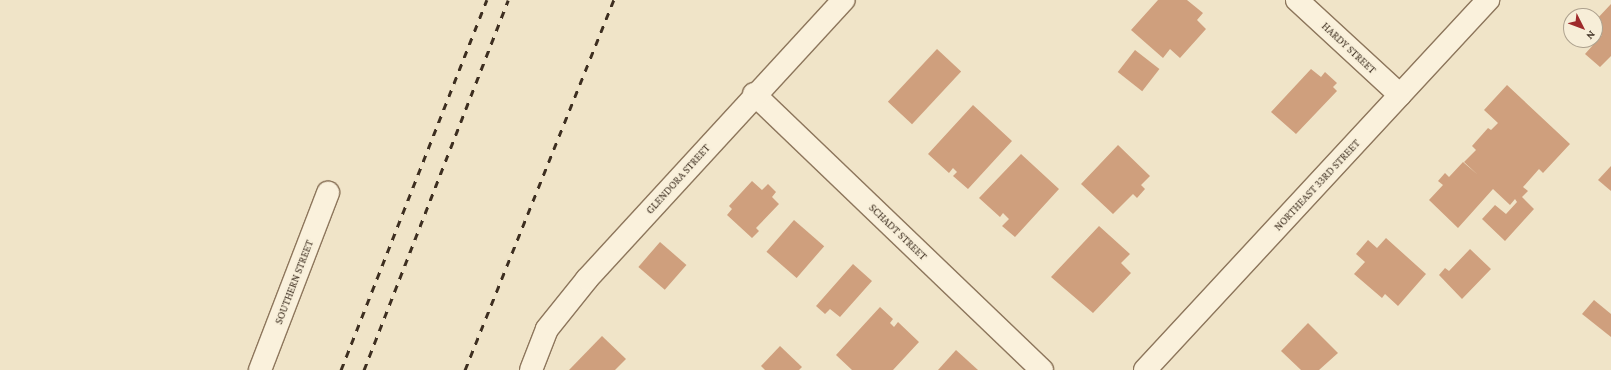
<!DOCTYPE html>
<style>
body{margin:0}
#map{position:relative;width:1611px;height:370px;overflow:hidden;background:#f0e4c8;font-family:"Crimson Pro",serif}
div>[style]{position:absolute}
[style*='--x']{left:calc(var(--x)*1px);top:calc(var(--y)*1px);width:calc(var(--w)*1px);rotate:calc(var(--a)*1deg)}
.building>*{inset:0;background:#cf9f7d;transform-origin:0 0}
.roads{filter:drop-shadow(1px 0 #8d765c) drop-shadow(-1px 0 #8d765c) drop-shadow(0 1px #8d765c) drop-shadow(0 -1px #8d765c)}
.minor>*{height:22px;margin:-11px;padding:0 11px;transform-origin:11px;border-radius:11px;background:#faf1dc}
.rail>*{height:3px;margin-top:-1.5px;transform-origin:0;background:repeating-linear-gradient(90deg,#3d2e20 0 7px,transparent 0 14px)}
span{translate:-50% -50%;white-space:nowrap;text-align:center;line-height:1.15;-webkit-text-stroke:3px #f7eed8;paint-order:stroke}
.street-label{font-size:11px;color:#3d2e20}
.north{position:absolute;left:1563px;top:8px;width:40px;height:40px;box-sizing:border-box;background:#f7eed8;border:1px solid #ada18e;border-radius:50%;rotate:132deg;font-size:11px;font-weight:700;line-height:16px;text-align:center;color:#3d2e20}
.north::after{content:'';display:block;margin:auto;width:14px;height:18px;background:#9e2a2b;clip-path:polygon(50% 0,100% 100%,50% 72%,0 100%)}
</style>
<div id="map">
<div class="building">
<div style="clip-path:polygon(1158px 0,1187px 0,1203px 13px,1197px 20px,1206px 29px,1180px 58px,1170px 49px,1163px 58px,1131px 30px)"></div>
<div style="clip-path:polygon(1611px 4px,1611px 56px,1600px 67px,1585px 54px,1602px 35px,1595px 29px,1595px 21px)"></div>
<div style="left:937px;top:49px;width:33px;height:72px;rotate:43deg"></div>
<div style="left:1135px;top:50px;width:31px;height:28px;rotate:38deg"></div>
<div style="clip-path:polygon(1311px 69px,1321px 77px,1325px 72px,1337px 83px,1333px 87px,1337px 91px,1296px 134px,1271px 112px)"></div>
<div style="clip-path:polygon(1507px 85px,1570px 144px,1543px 173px,1539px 169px,1523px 187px,1528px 191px,1522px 197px,1534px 209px,1505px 241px,1482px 219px,1495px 205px,1506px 214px,1517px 202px,1515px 199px,1510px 205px,1493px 189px,1458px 228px,1429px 200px,1443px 185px,1438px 181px,1445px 173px,1449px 177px,1463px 162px,1478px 175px,1464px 162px,1476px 150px,1472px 146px,1488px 128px,1491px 130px,1498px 123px,1484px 110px)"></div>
<div style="clip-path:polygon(973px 105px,1012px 141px,968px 189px,953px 176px,957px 172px,953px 168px,949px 173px,928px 154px)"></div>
<div style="clip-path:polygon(1118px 145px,1150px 176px,1141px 185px,1145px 189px,1137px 198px,1133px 194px,1113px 214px,1081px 184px)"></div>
<div style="clip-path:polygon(1021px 154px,1059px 189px,1015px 237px,1002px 226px,1009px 219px,1003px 213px,1000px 217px,979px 198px)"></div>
<div style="clip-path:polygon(1611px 166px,1611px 191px,1598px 180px)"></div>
<div style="clip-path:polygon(752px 181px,762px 190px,768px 184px,776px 192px,772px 197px,779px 204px,756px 228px,759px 231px,752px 238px,727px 215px,732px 209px,729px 206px)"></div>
<div style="left:794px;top:220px;width:40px;height:42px;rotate:41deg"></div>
<div style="clip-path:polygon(1099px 226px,1130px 254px,1121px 263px,1131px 273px,1093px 313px,1051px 277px)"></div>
<div style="clip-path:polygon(1386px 238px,1426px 274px,1398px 306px,1385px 294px,1382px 298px,1354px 274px,1365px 262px,1356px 254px,1368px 240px,1377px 248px)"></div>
<div style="left:660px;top:242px;width:35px;height:33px;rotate:41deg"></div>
<div style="clip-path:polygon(1470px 249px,1491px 269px,1462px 299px,1439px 275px,1445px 268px,1449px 271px)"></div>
<div style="clip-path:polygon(853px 264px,872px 281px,840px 317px,830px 309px,825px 314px,816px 306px)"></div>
<div style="clip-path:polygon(1594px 300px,1611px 314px,1611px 337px,1582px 314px)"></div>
<div style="clip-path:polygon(880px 307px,893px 319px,890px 323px,894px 327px,898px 322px,919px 342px,893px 370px,852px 370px,836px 355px)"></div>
<div style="clip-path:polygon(1308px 323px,1338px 353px,1319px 370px,1301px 370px,1281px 351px)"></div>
<div style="clip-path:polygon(602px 336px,626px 359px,615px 370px,569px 370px)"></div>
<div style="clip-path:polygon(780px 346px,802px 367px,799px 370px,765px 370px,761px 366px)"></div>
<div style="clip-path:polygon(956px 350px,978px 370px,938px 370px)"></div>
</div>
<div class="roads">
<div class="minor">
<div style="--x:1297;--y:0;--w:140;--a:42.7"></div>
<div style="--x:754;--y:94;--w:399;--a:43.8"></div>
<div style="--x:260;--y:370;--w:190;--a:-69"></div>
<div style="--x:531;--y:370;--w:44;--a:-68.7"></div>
<div style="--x:547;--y:329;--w:64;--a:-51.3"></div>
<div style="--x:587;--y:279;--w:379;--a:-47.4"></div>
<div style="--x:1145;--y:370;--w:505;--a:-47.17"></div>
</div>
</div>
<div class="rail">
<div style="--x:341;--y:370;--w:398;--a:-68.5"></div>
<div style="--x:364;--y:370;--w:397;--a:-68.7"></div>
<div style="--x:465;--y:370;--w:399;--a:-68.1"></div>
</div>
<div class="street-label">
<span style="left:1349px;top:48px;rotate:43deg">HARDY STREET</span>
<span style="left:678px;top:179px;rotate:-48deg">GLENDORA STREET</span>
<span style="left:1317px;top:185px;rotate:-47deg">NORTHEAST 33RD STREET</span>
<span style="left:898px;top:232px;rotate:44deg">SCHADT STREET</span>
<span style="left:294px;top:282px;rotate:-69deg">SOUTHERN STREET</span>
</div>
<div class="north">N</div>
</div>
